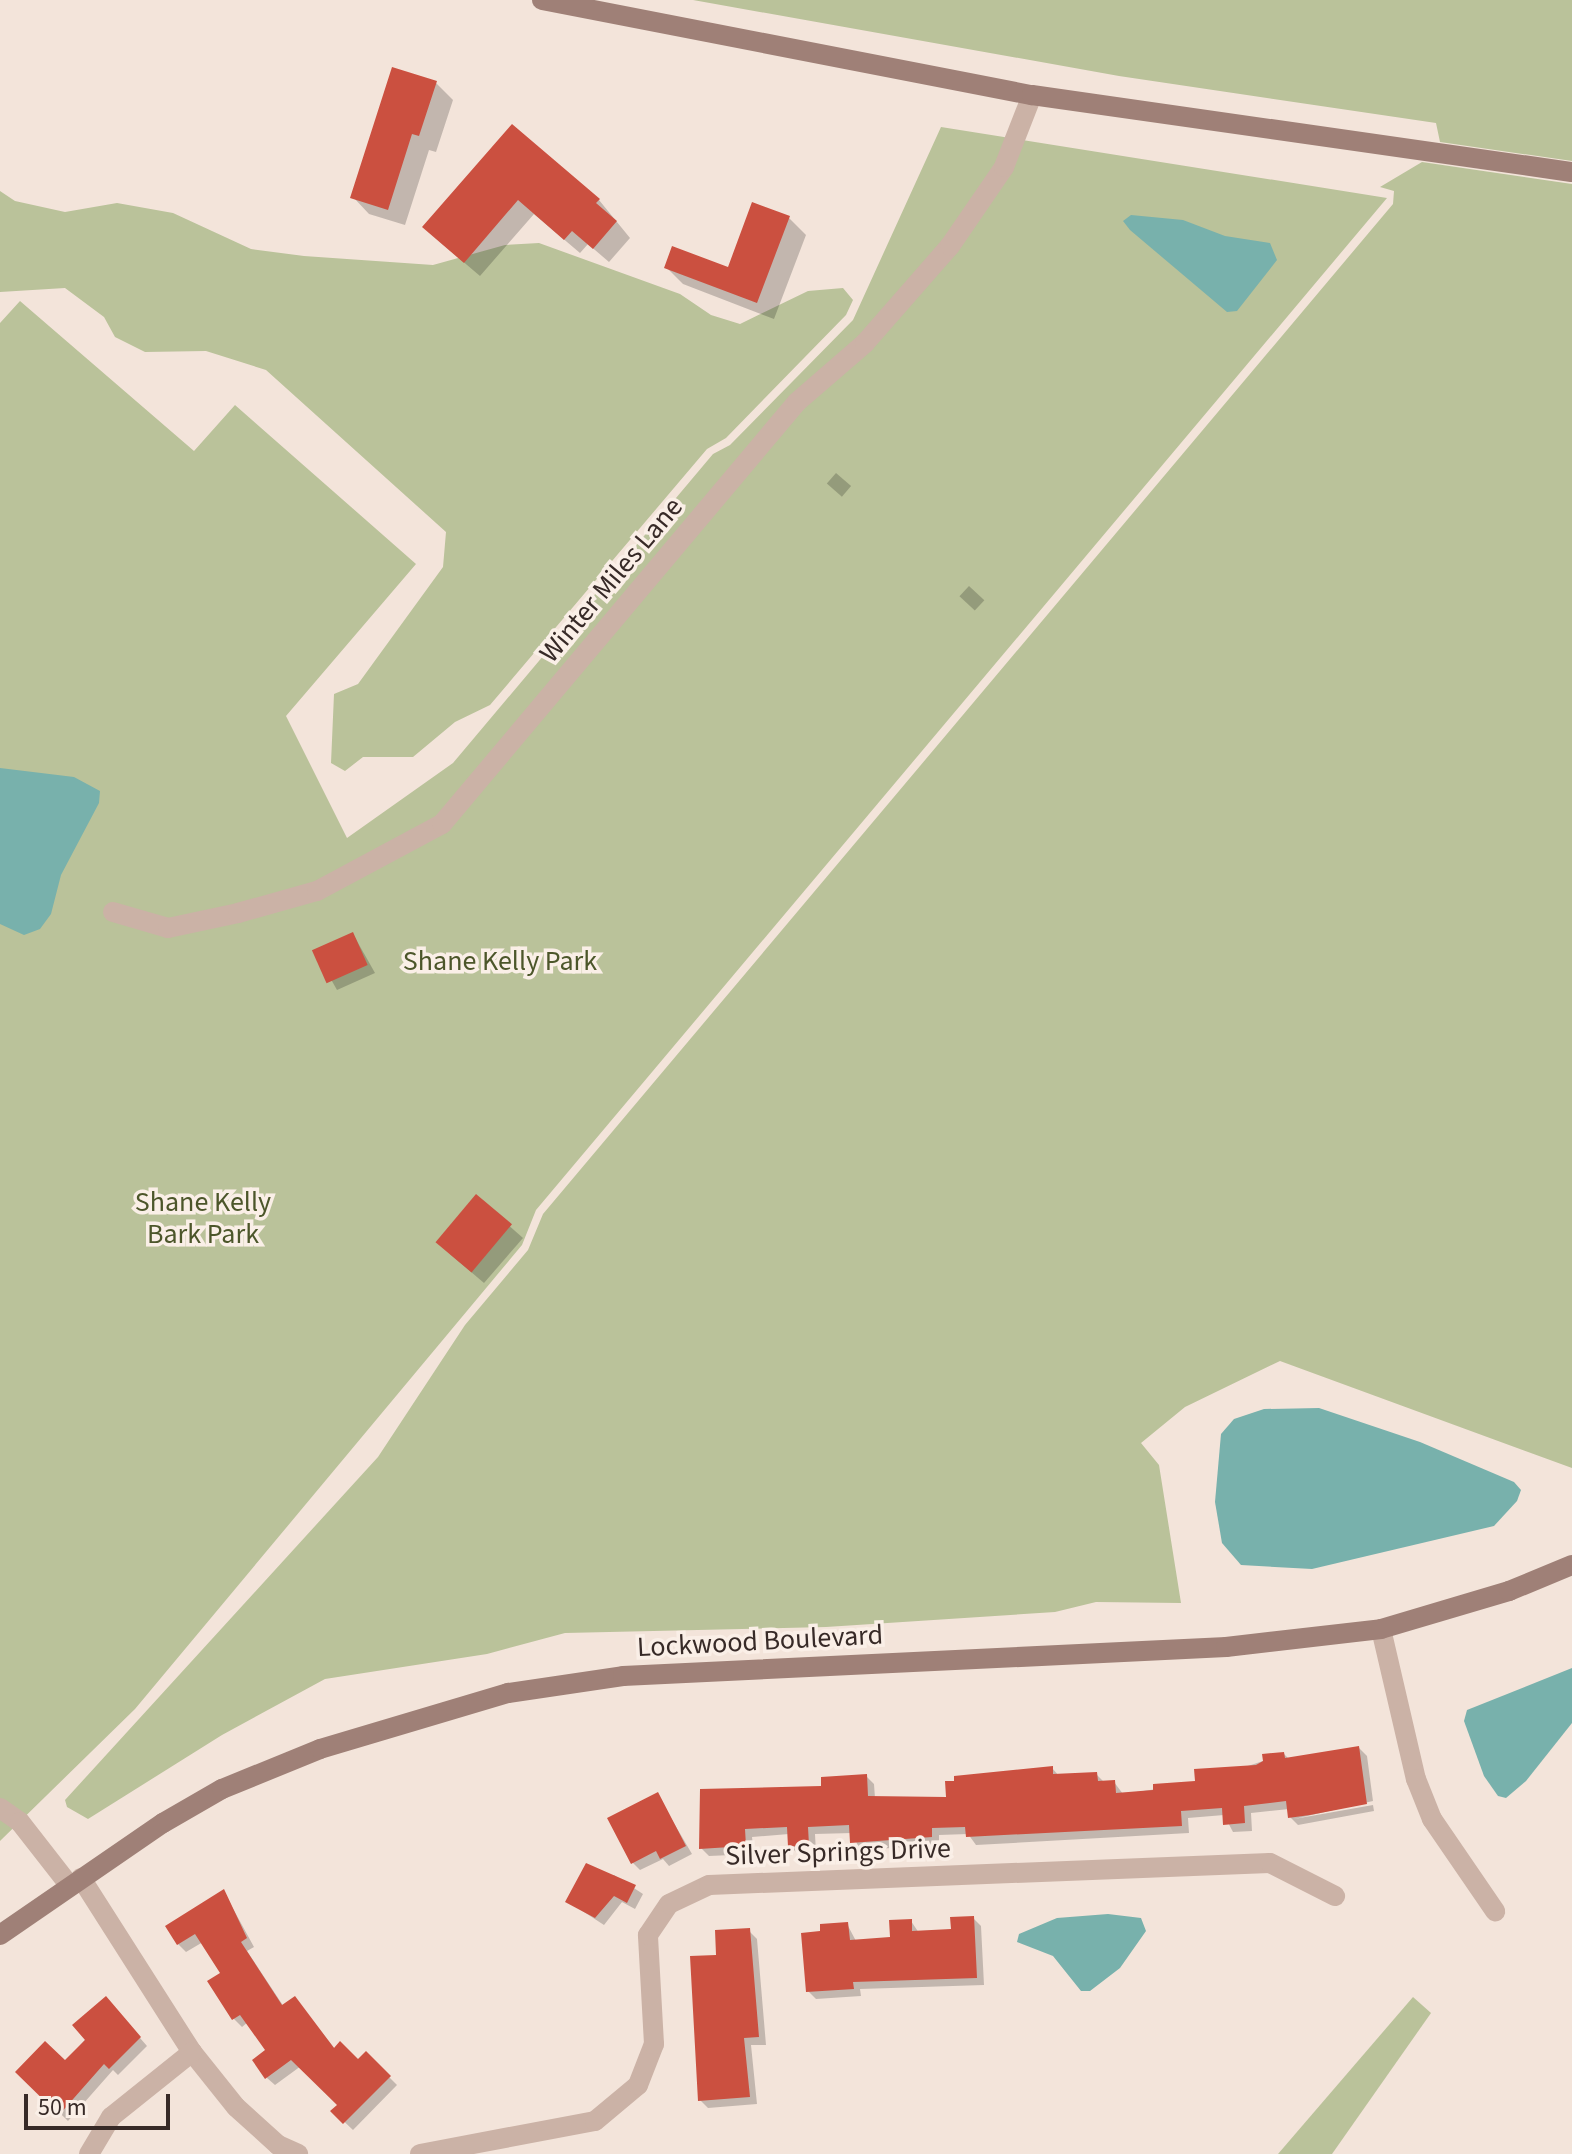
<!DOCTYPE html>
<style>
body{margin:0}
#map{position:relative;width:1572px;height:2154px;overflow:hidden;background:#f3e4da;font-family:"Source Sans 3",sans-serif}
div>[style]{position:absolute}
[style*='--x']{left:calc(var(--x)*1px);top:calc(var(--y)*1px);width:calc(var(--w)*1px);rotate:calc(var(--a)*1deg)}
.green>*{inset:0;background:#bac29a}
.water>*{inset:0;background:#78b1ac}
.shadow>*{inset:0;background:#0003;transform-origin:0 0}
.building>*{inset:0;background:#cb5040;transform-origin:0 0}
.street>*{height:20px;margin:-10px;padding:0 10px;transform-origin:10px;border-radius:10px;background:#cbb2a6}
.secondary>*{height:20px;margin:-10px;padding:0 10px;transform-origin:10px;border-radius:10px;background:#9f8077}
span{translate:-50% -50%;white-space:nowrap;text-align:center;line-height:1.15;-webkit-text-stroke:7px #faefe7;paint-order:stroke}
.street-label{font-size:28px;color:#372a27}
.park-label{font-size:28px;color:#4c562a}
.scale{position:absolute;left:24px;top:2094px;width:146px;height:36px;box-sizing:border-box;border:4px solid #372a27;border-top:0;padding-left:10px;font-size:24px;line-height:28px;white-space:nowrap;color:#372a27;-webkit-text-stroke:6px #faefe7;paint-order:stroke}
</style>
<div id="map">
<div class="green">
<div style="clip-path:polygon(693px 0,1572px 0,1572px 161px,1440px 142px,1436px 123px,1119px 76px)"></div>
<div style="clip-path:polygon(941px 127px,1387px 198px,536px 1210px,522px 1245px,135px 1709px,0 1841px,0 323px,20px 301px,194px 451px,235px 405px,416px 564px,286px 716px,347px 838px,453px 763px,713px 454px,730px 445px,853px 320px)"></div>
<div style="clip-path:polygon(1422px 162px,1572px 184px,1572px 1468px,1280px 1361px,1185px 1407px,1141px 1443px,1159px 1465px,1181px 1603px,1096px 1602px,1055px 1612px,826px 1627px,565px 1633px,487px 1654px,325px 1679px,222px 1735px,88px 1819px,67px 1807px,65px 1800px,378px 1457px,465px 1325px,528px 1250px,543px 1214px,1393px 204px,1394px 191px,1380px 187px)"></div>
<div style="clip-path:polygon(0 191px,15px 201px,65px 212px,117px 203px,173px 213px,251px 249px,304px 256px,433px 265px,505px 245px,539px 243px,680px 294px,711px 315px,740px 324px,808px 291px,843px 288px,853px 300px,846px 315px,726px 438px,707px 449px,490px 705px,455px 722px,413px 757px,363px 757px,345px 771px,331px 763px,334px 694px,358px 684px,443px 567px,446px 532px,266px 370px,206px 351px,145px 352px,115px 337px,104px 317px,65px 288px,0 292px)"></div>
<div style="clip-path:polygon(1413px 1997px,1431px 2013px,1332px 2154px,1278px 2154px)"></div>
</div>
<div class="water">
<div style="clip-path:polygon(1131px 215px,1183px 220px,1225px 236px,1270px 243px,1277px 260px,1237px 311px,1227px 312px,1130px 230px,1123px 221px)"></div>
<div style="clip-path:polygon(0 768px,74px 777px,100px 791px,99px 803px,61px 875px,51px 914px,40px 929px,24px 935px,0 924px)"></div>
<div style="clip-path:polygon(1319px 1408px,1420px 1442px,1514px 1482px,1521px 1490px,1517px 1501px,1494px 1526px,1312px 1569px,1241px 1565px,1222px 1543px,1215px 1502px,1221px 1434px,1234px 1419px,1264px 1409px)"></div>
<div style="clip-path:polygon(1572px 1668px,1572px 1723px,1526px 1781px,1506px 1798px,1498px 1796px,1484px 1776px,1464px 1721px,1467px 1710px)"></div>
<div style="clip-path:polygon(1108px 1914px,1141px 1918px,1146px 1931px,1120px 1968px,1090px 1991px,1081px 1991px,1053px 1956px,1017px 1942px,1019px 1934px,1057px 1918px)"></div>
</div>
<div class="shadow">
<div style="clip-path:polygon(436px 83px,453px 100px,436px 152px,429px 150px,405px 225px,369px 214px,353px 197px)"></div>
<div style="clip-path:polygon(512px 126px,599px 200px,630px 238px,609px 262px,588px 244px,580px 253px,534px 214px,480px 276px,440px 242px)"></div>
<div style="clip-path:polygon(789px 218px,806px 235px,774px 319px,683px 284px,666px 267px,729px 270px)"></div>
<div style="left:836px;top:473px;width:20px;height:14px;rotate:41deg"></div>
<div style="left:969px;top:586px;width:21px;height:14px;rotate:43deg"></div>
<div style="clip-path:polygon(353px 934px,375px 973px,337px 990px,315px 951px)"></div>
<div style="clip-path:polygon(477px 1197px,523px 1238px,484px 1283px,450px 1254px)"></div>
<div style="clip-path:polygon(1359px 1748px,1367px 1756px,1373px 1801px,1294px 1819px,1373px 1805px,1374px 1811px,1298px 1825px,1290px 1817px,1289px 1809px,1251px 1813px,1252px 1831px,1233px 1832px,1224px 1815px,1188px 1818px,1189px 1833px,976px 1845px,968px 1834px,939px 1835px,939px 1845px,860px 1850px,852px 1833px,815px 1834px,816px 1853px,798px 1854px,790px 1846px,789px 1834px,752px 1837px,754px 1854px,709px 1856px,701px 1848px,824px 1788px,866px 1776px,874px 1784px,875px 1798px,948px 1799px,1052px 1768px,1059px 1776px,1096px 1774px,1105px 1783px,1114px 1782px,1123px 1794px,1197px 1783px,1284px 1754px,1289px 1759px)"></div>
<div style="clip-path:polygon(657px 1794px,692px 1854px,669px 1866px,663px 1859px,640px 1870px,632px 1862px)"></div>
<div style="clip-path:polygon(614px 1875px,643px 1894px,635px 1909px,622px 1902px,604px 1925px,567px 1901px)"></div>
<div style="clip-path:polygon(224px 1892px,254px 1947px,247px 1951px,284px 2007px,295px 1998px,335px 2049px,358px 2061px,366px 2054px,397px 2085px,353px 2130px,333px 2111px,339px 2105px,301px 2066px,275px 2085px,267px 2078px,268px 2050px,248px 2022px,242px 2027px,234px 2019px,222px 1973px,203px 1942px,186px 1952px,178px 1944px)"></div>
<div style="clip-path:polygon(973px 1918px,981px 1926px,984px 1985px,860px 1989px,861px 1996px,816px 1999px,808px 1991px,822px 1933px,847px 1924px,856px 1941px,892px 1939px,911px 1921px,919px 1933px,953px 1931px)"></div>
<div style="clip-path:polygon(749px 1931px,757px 1939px,766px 2045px,751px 2045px,757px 2104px,708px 2108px,700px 2100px,718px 1957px)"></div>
<div style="clip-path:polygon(113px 2007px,147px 2046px,118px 2075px,113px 2070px,68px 2121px,18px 2072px,65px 2063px)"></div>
</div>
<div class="building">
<div style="clip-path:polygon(392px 67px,437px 81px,419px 136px,412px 134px,388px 210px,350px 198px)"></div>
<div style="clip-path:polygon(512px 124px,600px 199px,596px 203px,617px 221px,593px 249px,572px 231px,564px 240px,518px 200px,464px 263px,422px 227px)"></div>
<div style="clip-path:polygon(752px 202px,790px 216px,757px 303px,664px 268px,672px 246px,728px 267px)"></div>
<div style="left:353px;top:932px;width:36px;height:45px;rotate:66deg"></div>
<div style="left:476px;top:1194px;width:47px;height:63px;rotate:40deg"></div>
<div style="clip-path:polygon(1359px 1746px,1367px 1804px,1310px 1815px,1288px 1818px,1286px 1801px,1244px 1806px,1245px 1823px,1223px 1825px,1222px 1808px,1181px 1811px,1182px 1826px,966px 1837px,965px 1827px,932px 1828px,932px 1837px,850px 1843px,849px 1825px,808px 1827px,809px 1845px,788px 1847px,787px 1827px,745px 1829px,746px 1846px,699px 1849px,700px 1789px,821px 1786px,821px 1777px,867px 1774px,868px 1796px,946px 1797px,945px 1781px,954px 1781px,954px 1776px,1053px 1766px,1053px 1774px,1097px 1772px,1098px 1781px,1115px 1780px,1116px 1793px,1153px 1790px,1153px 1784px,1195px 1781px,1194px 1769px,1256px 1765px,1263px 1761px,1262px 1754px,1284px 1752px,1285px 1758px)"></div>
<div style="clip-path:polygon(658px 1792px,686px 1846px,660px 1859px,656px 1851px,631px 1864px,607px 1818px)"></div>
<div style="clip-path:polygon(586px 1863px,636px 1885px,627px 1903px,614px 1896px,595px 1918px,565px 1902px)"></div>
<div style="clip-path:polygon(224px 1889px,247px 1938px,241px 1942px,282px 2005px,295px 1996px,334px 2048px,340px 2041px,358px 2059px,366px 2051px,391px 2076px,343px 2124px,330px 2111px,337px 2105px,291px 2060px,265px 2079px,252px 2060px,265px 2050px,240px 2015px,232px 2020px,207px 1981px,220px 1973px,195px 1934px,177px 1945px,165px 1926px)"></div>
<div style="clip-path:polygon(974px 1916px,977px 1978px,853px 1982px,854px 1989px,806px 1992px,801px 1933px,820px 1931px,820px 1924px,848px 1922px,850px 1940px,890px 1937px,889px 1920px,912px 1919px,912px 1931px,951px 1929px,950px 1917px)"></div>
<div style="clip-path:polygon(750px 1928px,759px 2037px,744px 2038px,750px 2097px,698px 2101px,690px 1956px,716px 1955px,715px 1930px)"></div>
<div style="clip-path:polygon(106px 1996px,141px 2037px,109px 2069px,104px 2064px,59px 2115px,15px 2072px,45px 2041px,65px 2060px,85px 2040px,72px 2025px)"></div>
</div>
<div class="street">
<div style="--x:113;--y:912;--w:57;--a:16.2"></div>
<div style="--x:168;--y:928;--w:72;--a:-12.1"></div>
<div style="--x:238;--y:913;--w:82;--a:-15.6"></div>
<div style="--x:317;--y:891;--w:142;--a:-28.2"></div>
<div style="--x:442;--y:824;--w:551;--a:-49.93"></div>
<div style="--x:797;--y:402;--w:90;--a:-40.9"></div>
<div style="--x:865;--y:343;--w:129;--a:-48.8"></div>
<div style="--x:950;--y:246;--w:96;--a:-55.6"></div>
<div style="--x:1004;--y:167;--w:77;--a:-68.7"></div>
<div style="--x:1381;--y:1629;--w:154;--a:76.9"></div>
<div style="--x:1416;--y:1779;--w:43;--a:68.2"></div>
<div style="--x:1432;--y:1819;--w:112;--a:55.6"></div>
<div style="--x:0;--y:1808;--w:24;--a:35"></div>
<div style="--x:20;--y:1822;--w:81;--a:52"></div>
<div style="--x:81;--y:1878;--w:206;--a:57.5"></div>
<div style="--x:192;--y:2052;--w:70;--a:51.3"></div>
<div style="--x:236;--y:2107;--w:57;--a:42.1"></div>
<div style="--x:278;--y:2145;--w:22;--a:24"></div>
<div style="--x:89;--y:2154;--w:43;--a:-59.3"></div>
<div style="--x:111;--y:2117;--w:104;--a:-38.7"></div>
<div style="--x:420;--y:2154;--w:178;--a:-10.7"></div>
<div style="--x:595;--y:2121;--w:56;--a:-39.9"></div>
<div style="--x:638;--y:2085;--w:44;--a:-68.7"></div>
<div style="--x:654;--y:2044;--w:109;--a:-93.2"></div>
<div style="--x:648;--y:1935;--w:37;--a:-56"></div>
<div style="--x:669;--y:1904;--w:44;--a:-25.4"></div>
<div style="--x:709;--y:1885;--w:561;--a:-2.25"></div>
<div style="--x:1270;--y:1863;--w:73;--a:26.9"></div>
</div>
<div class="secondary">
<div style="--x:542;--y:0;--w:499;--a:11"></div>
<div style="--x:1032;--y:95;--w:545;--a:8.12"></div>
<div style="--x:0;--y:1935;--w:198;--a:-34.5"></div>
<div style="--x:163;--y:1823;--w:68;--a:-30"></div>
<div style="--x:222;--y:1789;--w:106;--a:-22.2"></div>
<div style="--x:320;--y:1749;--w:196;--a:-16.6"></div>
<div style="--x:508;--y:1693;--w:116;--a:-8.4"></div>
<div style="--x:623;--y:1676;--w:604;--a:-2.75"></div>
<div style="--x:1226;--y:1647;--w:156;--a:-6.6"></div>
<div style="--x:1381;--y:1629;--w:134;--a:-16.5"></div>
<div style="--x:1509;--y:1591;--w:68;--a:-22.4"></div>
</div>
<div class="street-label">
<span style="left:611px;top:580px;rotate:-50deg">Winter Miles Lane</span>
<span style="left:760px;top:1641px;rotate:-3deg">Lockwood Boulevard</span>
<span style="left:838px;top:1852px;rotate:-2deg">Silver Springs Drive</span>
</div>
<div class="park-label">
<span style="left:500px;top:961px">Shane Kelly Park</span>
<span style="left:203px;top:1218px">Shane Kelly<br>Bark Park</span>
</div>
<div class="scale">50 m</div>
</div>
